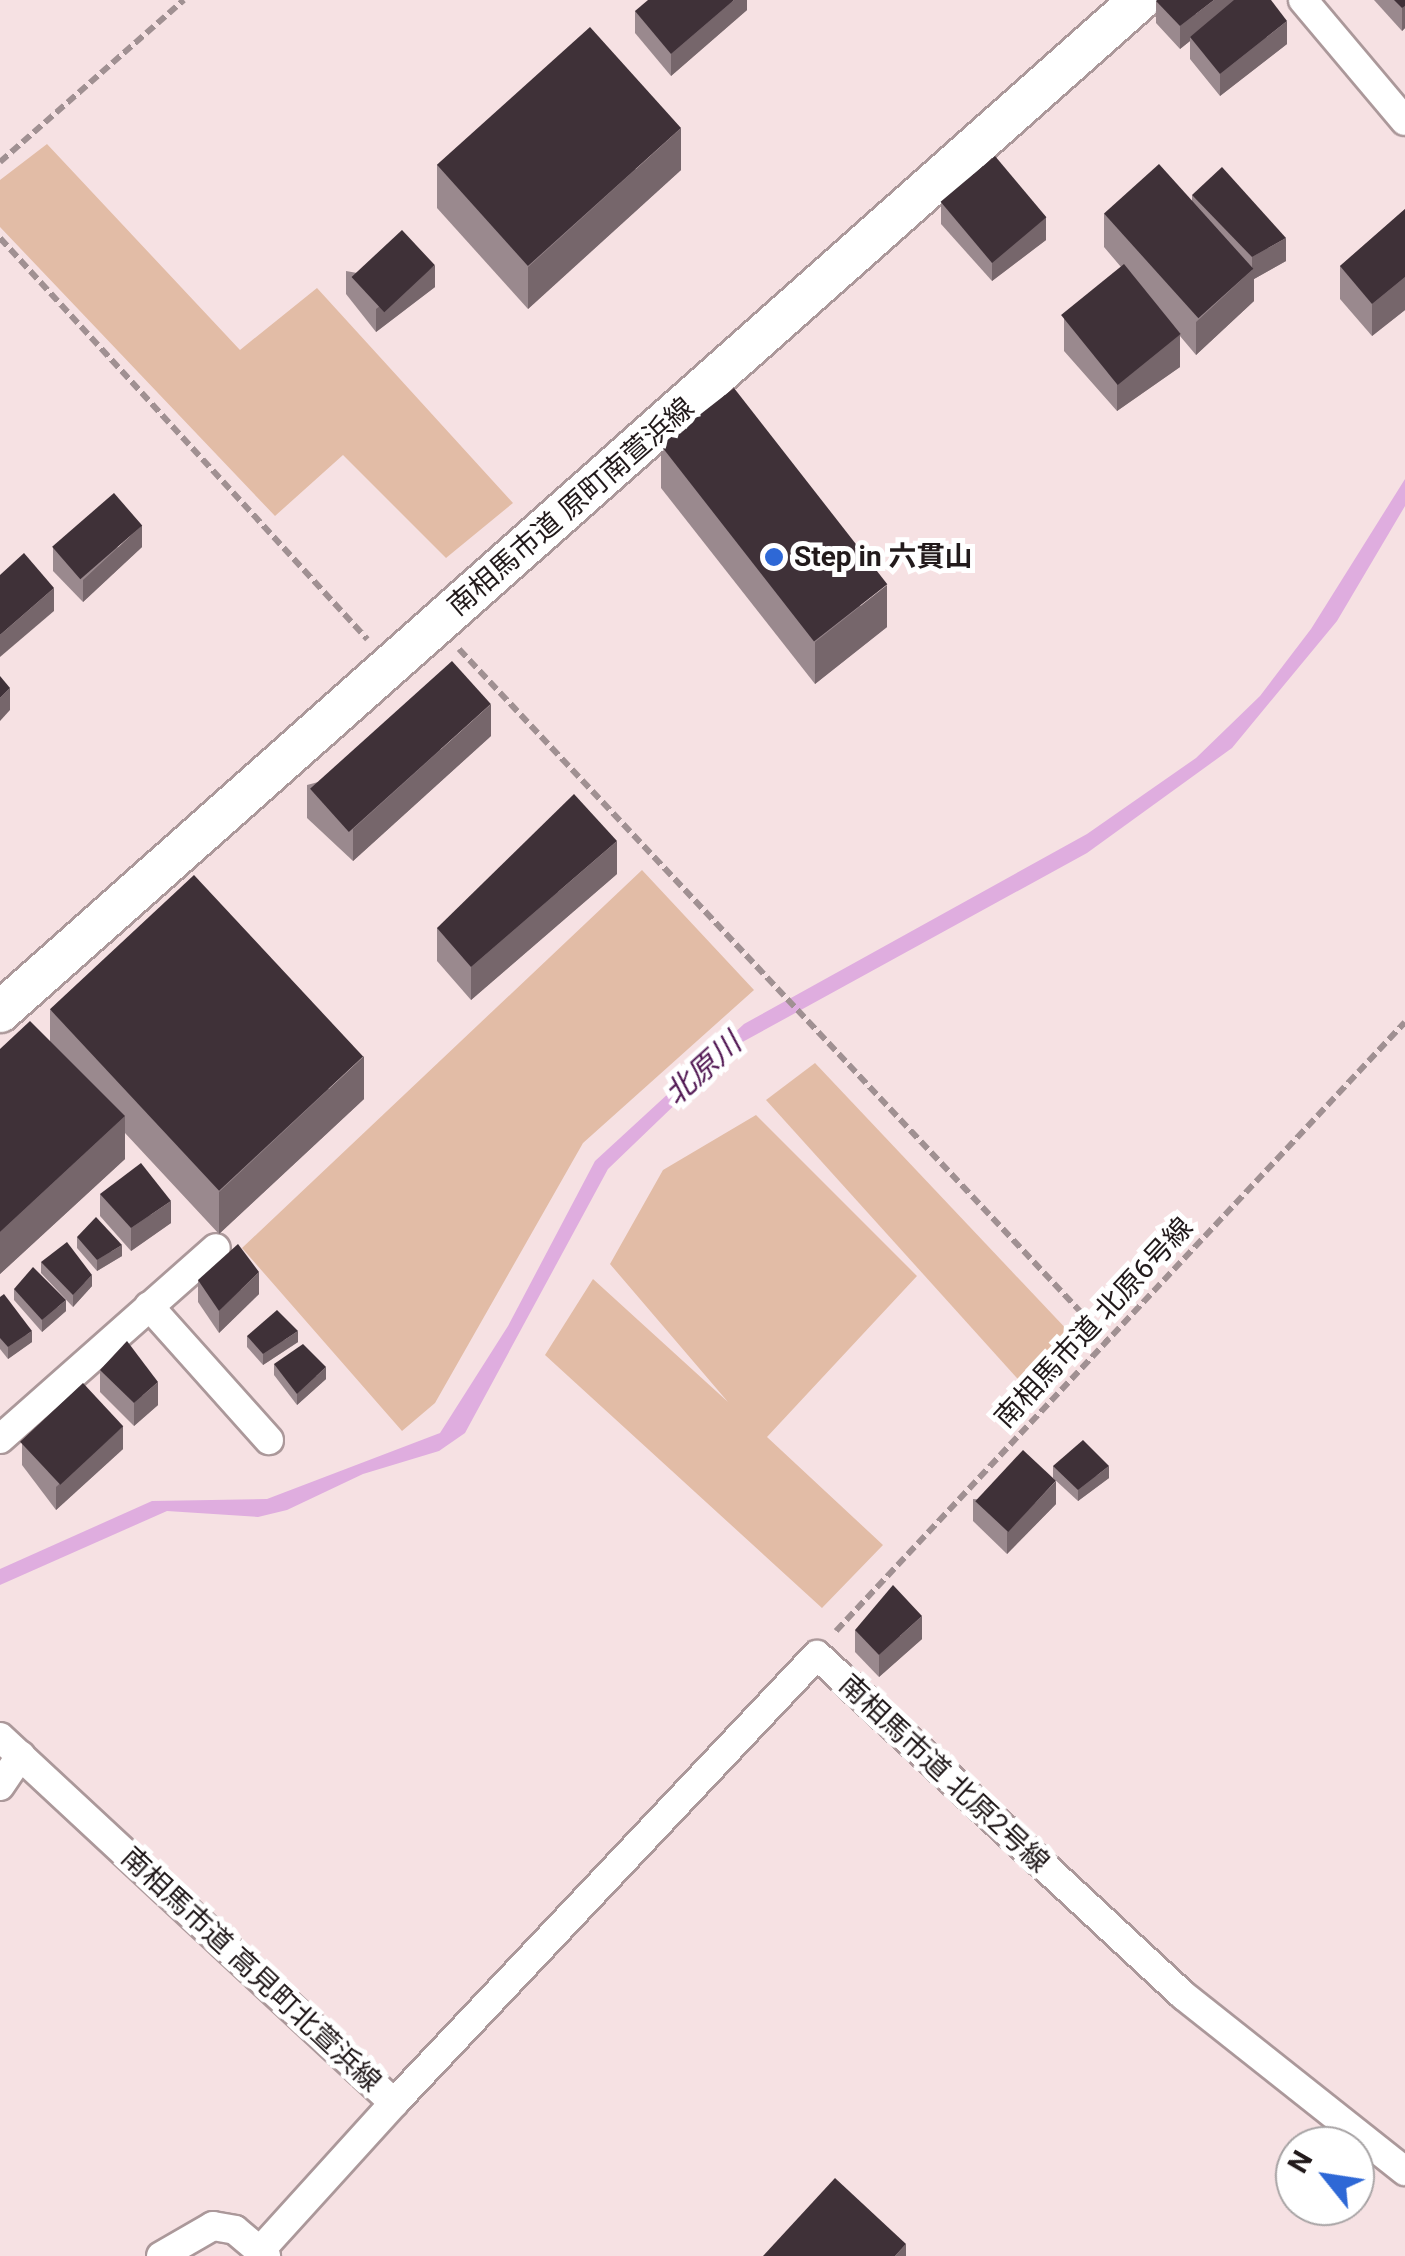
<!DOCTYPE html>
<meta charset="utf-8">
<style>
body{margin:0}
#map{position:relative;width:1405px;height:2256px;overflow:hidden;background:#f6e1e3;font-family:Roboto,"Noto Sans JP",sans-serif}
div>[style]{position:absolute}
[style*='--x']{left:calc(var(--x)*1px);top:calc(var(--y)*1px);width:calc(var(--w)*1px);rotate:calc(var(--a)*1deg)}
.green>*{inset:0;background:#e2bca6}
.water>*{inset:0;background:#dfaddf}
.path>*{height:6px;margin-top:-3px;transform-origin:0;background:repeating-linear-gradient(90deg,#a09092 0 10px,transparent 0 15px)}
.roads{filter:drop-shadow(2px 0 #ab989a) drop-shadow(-2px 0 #ab989a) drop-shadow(0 2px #ab989a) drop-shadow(0 -2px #ab989a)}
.street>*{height:28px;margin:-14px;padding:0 14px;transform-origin:14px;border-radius:14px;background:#fff}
.secondary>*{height:40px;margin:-20px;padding:0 20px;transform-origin:20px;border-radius:20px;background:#fff}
.wall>*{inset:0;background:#9a898e}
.shaded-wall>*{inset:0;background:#76666b}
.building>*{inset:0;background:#3f3138;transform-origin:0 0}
.dots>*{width:28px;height:28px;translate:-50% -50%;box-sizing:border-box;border:5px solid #fff;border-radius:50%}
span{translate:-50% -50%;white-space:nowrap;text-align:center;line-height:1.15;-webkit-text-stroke:10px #fff;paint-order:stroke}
.street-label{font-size:28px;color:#221a1b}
.poi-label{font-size:28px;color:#221a1b;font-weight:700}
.left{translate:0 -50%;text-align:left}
.water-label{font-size:30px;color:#501652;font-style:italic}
.north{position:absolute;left:1275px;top:2126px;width:100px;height:100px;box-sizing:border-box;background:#fff;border:2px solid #a7a3a4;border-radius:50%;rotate:300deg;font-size:28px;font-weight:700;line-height:40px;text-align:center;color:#221a1b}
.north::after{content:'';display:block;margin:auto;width:35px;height:45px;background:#2e68d6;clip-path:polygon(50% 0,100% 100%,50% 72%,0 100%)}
</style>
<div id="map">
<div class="green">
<div style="clip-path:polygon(47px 144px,240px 350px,317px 288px,513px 503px,446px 558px,343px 455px,275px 516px,0 227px,0 180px)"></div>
<div style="clip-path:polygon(642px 870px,754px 990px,583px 1143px,435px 1403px,402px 1431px,242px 1248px)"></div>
<div style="clip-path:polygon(815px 1063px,1071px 1334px,1026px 1388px,766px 1100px)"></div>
<div style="clip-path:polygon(756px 1115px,917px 1276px,767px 1437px,883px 1545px,822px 1608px,545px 1355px,593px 1279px,728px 1402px,610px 1264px,663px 1170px)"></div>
</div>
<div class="water">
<div style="clip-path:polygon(1405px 479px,1405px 506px,1337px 621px,1232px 748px,1087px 853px,737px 1045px,608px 1169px,465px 1433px,439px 1451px,363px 1474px,287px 1510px,258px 1517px,167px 1511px,0 1585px,0 1569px,152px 1501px,267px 1499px,440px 1433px,508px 1326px,595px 1161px,744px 1024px,1087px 834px,1196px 758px,1260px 696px,1311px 629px)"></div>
</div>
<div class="path">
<div style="--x:0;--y:162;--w:245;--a:-41.4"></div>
<div style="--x:0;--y:238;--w:544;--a:47.53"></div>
<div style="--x:459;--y:649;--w:949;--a:46.84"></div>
<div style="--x:836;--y:1631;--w:833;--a:-46.94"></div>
</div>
<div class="roads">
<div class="street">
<div style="--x:1303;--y:0;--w:158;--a:49.9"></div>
<div style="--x:149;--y:1306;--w:180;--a:48.2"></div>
<div style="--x:0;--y:1439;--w:288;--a:-41.5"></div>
<div style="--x:0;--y:1737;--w:538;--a:42.89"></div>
<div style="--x:394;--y:2103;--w:200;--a:132.2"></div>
<div style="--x:260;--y:2251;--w:8;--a:40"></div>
<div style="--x:0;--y:1786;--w:37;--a:-56"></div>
<div style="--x:394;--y:2103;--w:616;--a:-46.64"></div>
<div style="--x:817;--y:1655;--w:501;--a:42.9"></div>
<div style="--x:1184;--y:1996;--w:282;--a:38.4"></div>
<div style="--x:161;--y:2256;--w:60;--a:-30"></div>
<div style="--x:213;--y:2226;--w:22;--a:10"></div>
<div style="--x:235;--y:2230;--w:33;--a:40"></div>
</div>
<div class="secondary">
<div style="--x:0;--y:1012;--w:1524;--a:-41.6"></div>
</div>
</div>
<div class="wall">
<div style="clip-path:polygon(747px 0,747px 10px,671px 76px,635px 33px,635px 11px)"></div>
<div style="clip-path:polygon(1374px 0,1405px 0,1405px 28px,1402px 31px)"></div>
<div style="clip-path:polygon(1156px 1px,1287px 44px,1220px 96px,1190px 59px,1190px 41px,1180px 49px,1156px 23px)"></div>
<div style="clip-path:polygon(437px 165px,681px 170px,528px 309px,437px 208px)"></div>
<div style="clip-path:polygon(1192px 195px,1286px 261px,1254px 279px,1254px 301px,1196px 355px,1180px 336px,1180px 367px,1117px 411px,1064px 351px,1064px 318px,1121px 267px,1104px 247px,1104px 214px,1192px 201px)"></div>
<div style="clip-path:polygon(941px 202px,1046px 240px,992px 281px,941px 224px)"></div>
<div style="clip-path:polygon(1405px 209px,1405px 310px,1372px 336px,1340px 299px,1340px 266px)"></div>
<div style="clip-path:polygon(346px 271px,435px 287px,376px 332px,346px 294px)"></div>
<div style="clip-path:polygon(661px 445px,887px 627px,815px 684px,661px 488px)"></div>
<div style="clip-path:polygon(142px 547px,83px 602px,53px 571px,53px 548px)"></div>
<div style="clip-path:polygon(491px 736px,353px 861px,307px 818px,307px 785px)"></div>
<div style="clip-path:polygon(617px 874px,471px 1000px,437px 961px,437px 928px)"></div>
<div style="clip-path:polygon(50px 1010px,364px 1099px,219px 1234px,125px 1133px,125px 1159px,0 1274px,0 1049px,50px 1041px)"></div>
<div style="clip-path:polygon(100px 1194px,171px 1223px,131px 1251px,100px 1216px)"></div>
<div style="clip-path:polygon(77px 1237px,122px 1256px,97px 1271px,77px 1248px)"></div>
<div style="clip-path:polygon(41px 1262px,92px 1286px,73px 1307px,41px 1273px)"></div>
<div style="clip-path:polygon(198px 1280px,259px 1294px,219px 1333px,198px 1302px)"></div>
<div style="clip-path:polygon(14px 1289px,66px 1311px,42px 1332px,14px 1300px)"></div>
<div style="clip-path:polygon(0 1297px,32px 1342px,8px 1359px,0 1349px)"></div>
<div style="clip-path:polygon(247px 1336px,298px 1342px,263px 1365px,247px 1347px)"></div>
<div style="clip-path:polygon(274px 1364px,326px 1379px,297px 1405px,274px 1375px)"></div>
<div style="clip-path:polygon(100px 1370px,158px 1405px,134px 1426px,100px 1392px)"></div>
<div style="clip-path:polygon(22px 1443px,123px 1449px,56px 1510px,22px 1465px)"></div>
<div style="clip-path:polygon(1053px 1466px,1109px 1478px,1078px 1501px,1053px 1478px)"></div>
<div style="clip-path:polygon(973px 1499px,1056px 1504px,1007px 1554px,973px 1521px)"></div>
<div style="clip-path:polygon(855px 1630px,922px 1639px,879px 1677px,855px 1652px)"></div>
</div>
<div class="shaded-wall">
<div style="clip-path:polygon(734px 0,747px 0,747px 10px,671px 76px,671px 54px)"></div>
<div style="clip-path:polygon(1214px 0,1240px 0,1190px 37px,1190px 41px,1180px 49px,1180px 26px)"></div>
<div style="clip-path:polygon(1405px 6px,1405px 28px,1402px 31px,1402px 8px)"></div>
<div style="clip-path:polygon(1287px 21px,1287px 44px,1220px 96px,1220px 74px)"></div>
<div style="clip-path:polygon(681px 128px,681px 170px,528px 309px,528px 267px)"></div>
<div style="clip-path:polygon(1046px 217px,1046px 240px,992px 281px,992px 258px)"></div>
<div style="clip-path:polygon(1286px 238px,1286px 261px,1254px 279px,1254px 301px,1196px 355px,1196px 322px,1252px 270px,1252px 257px)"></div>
<div style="clip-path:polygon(435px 265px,435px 287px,376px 332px,376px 309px)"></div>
<div style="clip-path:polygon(1405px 277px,1405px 310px,1372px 336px,1372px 304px)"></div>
<div style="clip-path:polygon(1180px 334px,1180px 367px,1117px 411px,1117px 379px)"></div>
<div style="clip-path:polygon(142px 525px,142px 547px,83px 602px,83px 580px)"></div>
<div style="clip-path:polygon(887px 585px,887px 627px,815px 684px,815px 642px)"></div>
<div style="clip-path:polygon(54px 588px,54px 611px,0 657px,0 635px)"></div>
<div style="clip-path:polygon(10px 688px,10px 710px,0 721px,0 698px)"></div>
<div style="clip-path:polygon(491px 704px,491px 736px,353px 861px,353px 829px)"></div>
<div style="clip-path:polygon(617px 841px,617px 874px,471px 1000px,471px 967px)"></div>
<div style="clip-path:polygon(364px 1056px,364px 1099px,219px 1234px,219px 1192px)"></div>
<div style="clip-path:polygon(125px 1116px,125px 1159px,0 1274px,0 1232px)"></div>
<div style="clip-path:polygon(171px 1201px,171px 1223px,131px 1251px,131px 1228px)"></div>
<div style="clip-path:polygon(122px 1245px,122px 1256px,97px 1271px,97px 1260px)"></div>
<div style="clip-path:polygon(259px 1272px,259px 1294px,219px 1333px,219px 1311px)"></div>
<div style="clip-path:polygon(92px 1275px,92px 1286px,73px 1307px,73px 1295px)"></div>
<div style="clip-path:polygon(66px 1300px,66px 1311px,42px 1332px,42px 1320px)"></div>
<div style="clip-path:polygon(32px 1331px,32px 1342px,8px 1359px,8px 1347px)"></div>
<div style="clip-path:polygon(298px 1331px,298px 1342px,263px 1365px,263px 1354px)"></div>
<div style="clip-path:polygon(326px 1367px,326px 1379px,297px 1405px,297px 1394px)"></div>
<div style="clip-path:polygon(158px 1382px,158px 1405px,134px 1426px,134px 1403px)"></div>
<div style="clip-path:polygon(123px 1426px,123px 1449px,56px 1510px,56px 1487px)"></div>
<div style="clip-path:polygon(1109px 1466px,1109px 1478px,1078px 1501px,1078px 1490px)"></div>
<div style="clip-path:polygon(1056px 1481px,1056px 1504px,1007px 1554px,1007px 1532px)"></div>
<div style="clip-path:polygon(922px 1616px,922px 1639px,879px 1677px,879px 1655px)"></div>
<div style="clip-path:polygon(906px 2244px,906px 2256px,895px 2256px)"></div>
</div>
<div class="building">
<div style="clip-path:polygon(648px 0,734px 0,671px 54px,635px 11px)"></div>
<div style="clip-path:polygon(1157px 0,1214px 0,1180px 26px,1156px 1px)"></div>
<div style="clip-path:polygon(1234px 0,1271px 0,1287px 21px,1220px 74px,1190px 37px)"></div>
<div style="clip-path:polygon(1394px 0,1405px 0,1405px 6px,1402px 8px)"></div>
<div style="left:590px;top:27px;width:136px;height:206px;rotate:48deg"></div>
<div style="left:995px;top:156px;width:80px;height:71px;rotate:50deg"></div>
<div style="left:1159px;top:164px;width:141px;height:74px;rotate:48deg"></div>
<div style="clip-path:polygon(1222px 167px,1286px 238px,1252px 257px,1192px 195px)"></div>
<div style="clip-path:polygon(1405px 209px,1405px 277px,1372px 304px,1340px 266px)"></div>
<div style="left:402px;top:230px;width:48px;height:69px;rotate:47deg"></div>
<div style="left:1124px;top:264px;width:90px;height:81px;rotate:51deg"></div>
<div style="left:734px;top:388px;width:249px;height:93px;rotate:52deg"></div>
<div style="left:114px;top:493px;width:43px;height:82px;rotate:49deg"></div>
<div style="clip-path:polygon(24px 553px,54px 588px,0 635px,0 575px)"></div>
<div style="left:452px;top:661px;width:58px;height:191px;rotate:48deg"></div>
<div style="clip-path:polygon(0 676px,10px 688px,0 698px)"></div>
<div style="clip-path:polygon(574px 794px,617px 841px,471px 967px,437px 928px)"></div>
<div style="left:194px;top:875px;width:248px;height:197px;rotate:47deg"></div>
<div style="clip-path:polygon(30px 1021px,125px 1116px,0 1232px,0 1049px)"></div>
<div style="clip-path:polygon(141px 1163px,171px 1201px,131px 1228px,100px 1194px)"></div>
<div style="clip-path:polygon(96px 1217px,122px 1245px,97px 1260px,77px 1237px)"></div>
<div style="clip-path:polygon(67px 1242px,92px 1275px,73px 1295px,41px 1262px)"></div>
<div style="clip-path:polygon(238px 1244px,259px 1272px,219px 1311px,198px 1280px)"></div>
<div style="clip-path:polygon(33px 1267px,66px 1300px,42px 1320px,14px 1289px)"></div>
<div style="clip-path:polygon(4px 1294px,32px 1331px,8px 1347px,0 1338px,0 1297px)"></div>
<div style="clip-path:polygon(277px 1310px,298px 1331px,263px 1354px,247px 1336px)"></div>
<div style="clip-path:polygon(127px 1341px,158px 1382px,134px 1403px,100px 1370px)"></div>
<div style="clip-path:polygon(303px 1344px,326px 1367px,297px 1394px,274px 1364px)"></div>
<div style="left:83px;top:1383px;width:59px;height:86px;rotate:47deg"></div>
<div style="clip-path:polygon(1083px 1440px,1109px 1466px,1078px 1490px,1053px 1466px)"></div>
<div style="left:1023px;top:1450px;width:45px;height:70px;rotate:43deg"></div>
<div style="clip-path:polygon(893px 1585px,922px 1616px,879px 1655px,855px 1630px)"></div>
<div style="clip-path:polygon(835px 2178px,906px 2244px,895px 2256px,763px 2256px)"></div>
</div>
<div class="dots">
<div style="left:774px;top:557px;background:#2e68d6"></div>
</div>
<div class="street-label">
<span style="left:571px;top:507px;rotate:-41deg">南相馬市道 原町南萱浜線</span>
<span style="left:1094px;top:1323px;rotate:-47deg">南相馬市道 北原6号線</span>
<span style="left:944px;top:1774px;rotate:43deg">南相馬市道 北原2号線</span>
<span style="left:251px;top:1970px;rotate:43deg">南相馬市道 高見町北萱浜線</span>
</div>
<div class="poi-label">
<span class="left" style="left:794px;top:557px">Step in 六貫山</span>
</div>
<div class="water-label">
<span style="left:703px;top:1069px;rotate:-42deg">北原川</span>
</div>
<div class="north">N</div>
</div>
